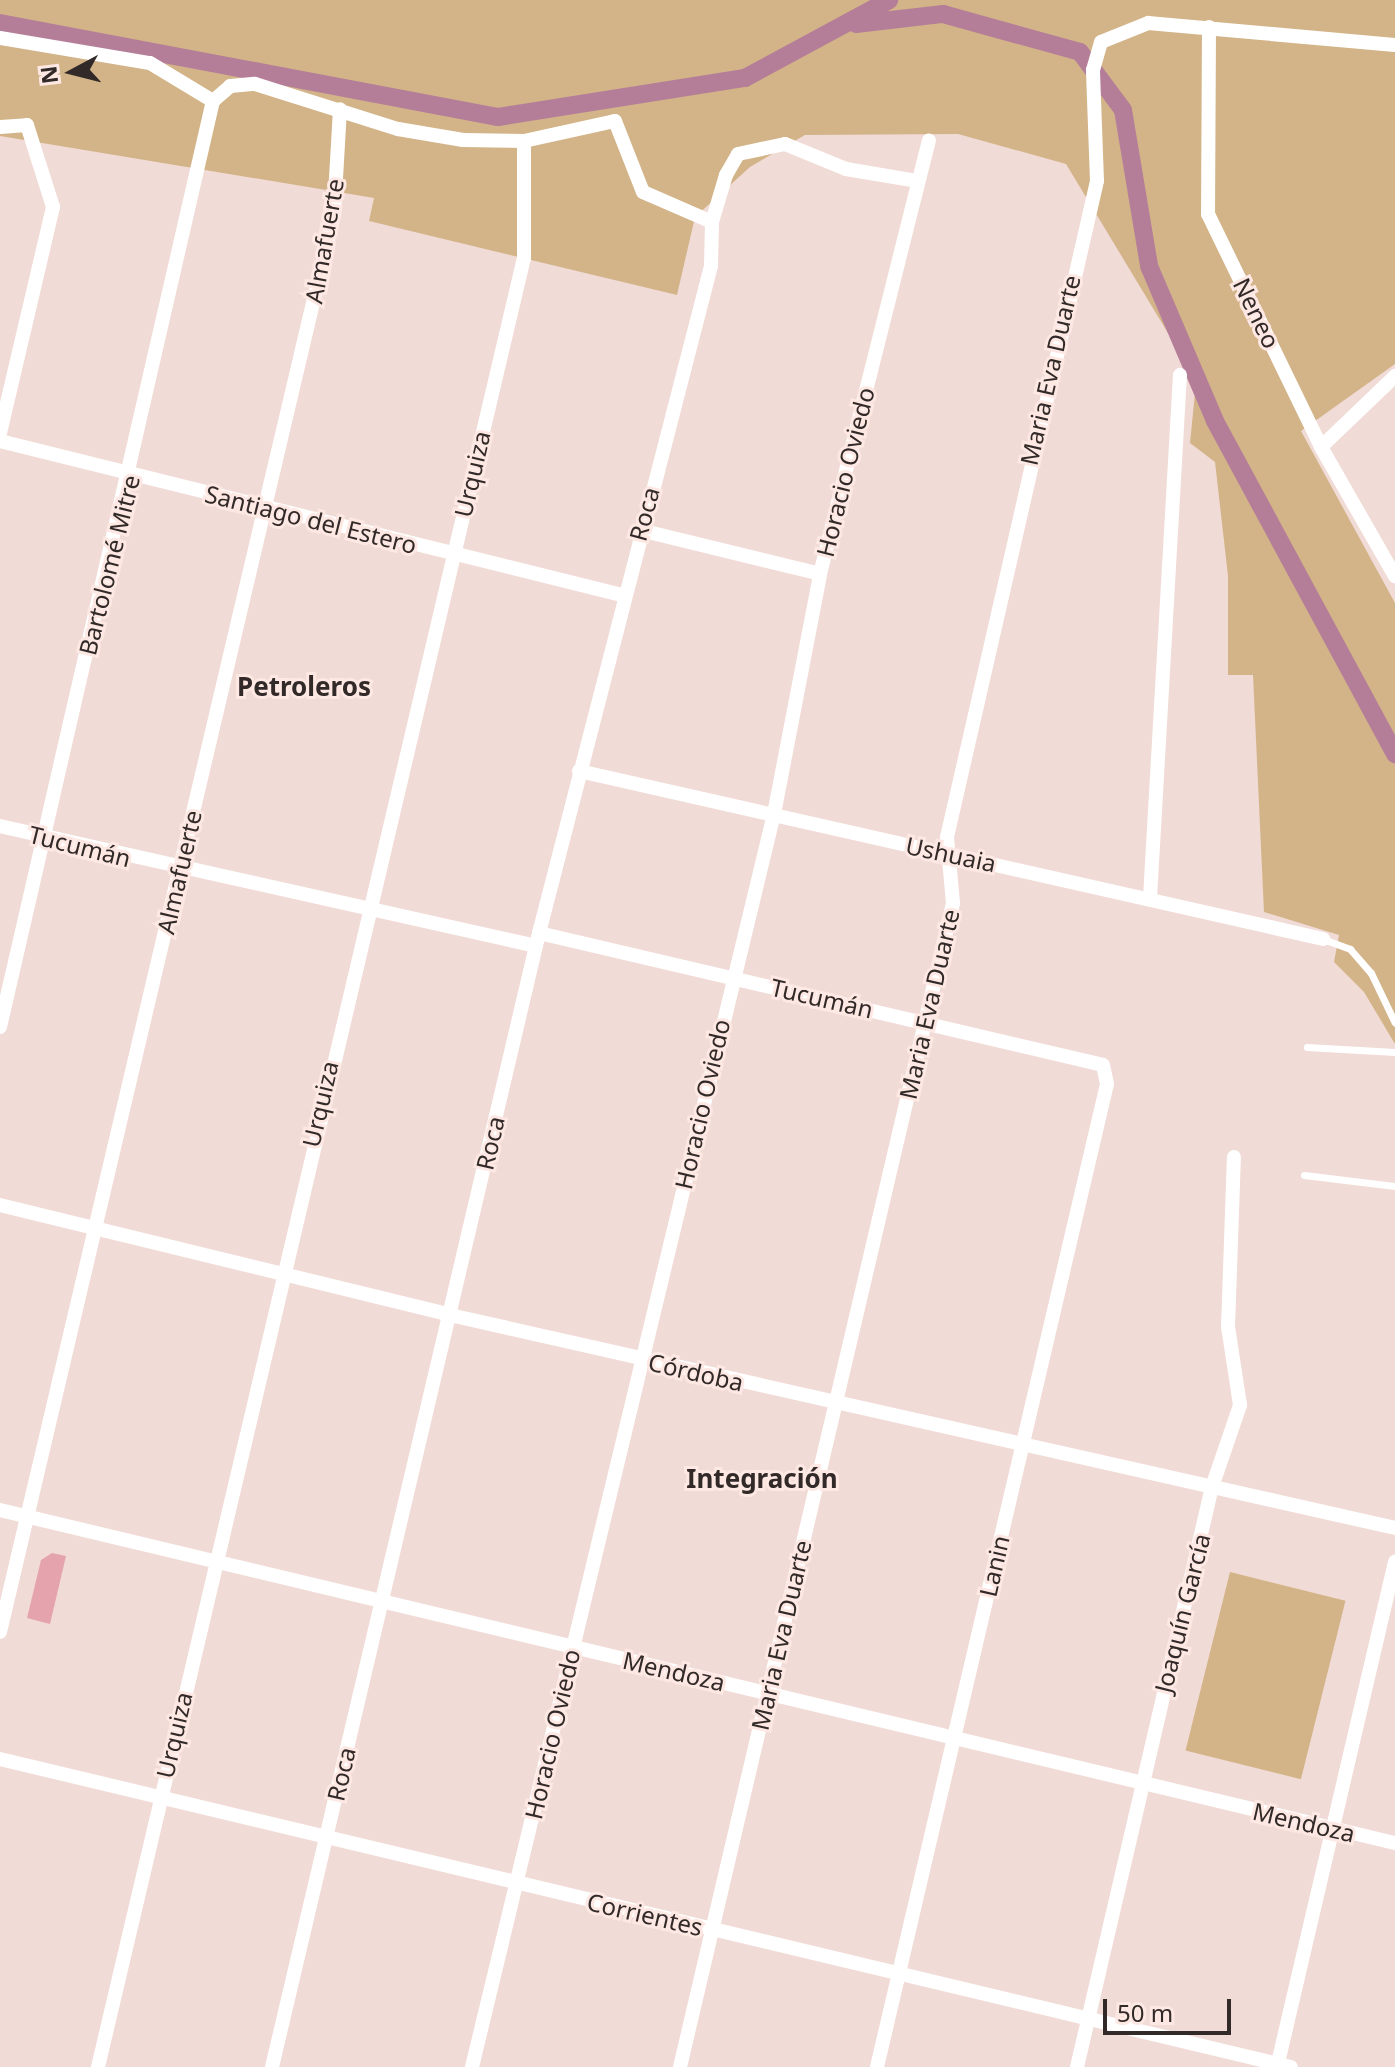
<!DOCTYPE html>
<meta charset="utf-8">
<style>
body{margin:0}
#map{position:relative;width:1395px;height:2067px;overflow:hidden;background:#f1dbd6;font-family:"Noto Sans",sans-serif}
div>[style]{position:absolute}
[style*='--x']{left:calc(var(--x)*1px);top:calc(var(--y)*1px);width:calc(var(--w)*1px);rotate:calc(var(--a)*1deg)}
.green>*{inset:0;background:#d3b489;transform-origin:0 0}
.canal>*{height:18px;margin:-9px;padding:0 9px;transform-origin:9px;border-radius:9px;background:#b57e98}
.building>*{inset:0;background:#e5a4ad}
.service>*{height:7px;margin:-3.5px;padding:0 3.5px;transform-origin:3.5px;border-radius:3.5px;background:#fff}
.minor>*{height:14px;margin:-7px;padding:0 7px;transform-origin:7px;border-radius:7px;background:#fff}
span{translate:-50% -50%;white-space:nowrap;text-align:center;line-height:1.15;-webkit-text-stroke:6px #fee8e3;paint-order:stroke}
.street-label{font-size:24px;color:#322a28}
.neighbourhood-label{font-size:26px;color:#322a28;font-weight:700}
.north{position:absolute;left:32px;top:32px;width:80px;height:80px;-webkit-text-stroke:6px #fee8e3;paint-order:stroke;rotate:263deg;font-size:22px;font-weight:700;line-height:32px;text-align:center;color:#322a28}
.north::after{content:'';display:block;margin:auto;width:28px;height:36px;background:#322a28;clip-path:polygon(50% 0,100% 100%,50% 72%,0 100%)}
.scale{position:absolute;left:1103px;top:1999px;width:128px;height:36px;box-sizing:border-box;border:4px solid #322a28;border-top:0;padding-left:10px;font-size:24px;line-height:28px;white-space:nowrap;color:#322a28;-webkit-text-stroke:6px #fee8e3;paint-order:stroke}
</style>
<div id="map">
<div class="green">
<div style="clip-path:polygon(0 0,1395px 0,1395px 364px,1301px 431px,1395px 603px,1395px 1044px,1364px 992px,1334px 962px,1339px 935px,1264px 912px,1253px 675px,1228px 675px,1228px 576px,1215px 462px,1190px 443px,1195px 393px,1174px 343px,1066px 164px,958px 134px,805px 135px,750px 167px,695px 217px,677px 295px,369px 221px,374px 198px,0 136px)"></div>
<div style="left:1230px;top:1572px;width:119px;height:184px;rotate:14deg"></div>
</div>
<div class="canal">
<div style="--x:0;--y:23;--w:507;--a:10.69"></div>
<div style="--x:498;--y:117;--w:250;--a:-9"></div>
<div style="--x:745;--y:78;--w:164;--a:-28.4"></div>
<div style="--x:856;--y:24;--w:88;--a:-6.6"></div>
<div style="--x:943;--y:14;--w:142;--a:15.5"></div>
<div style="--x:1080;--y:52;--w:72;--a:53.4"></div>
<div style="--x:1123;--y:110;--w:158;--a:80.5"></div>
<div style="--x:1149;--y:266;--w:168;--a:66.9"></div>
<div style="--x:1215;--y:421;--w:379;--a:61.6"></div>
</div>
<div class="building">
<div style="clip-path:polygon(52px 1553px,66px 1556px,50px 1624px,27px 1618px,41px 1560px)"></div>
</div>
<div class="service">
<div style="--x:1323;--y:939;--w:29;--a:20"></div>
<div style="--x:1350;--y:949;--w:32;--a:49"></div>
<div style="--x:1371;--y:973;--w:55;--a:64.4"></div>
<div style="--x:1307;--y:1047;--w:88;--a:3.3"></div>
<div style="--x:1304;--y:1175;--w:92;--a:6.9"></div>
</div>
<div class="minor">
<div style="--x:1209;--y:27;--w:187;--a:90.3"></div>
<div style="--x:1208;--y:214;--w:259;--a:64.1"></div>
<div style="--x:1321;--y:447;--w:149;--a:60.2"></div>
<div style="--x:0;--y:38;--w:152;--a:9.5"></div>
<div style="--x:150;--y:63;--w:74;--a:31.1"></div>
<div style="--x:213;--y:101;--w:23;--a:-41"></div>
<div style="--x:230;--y:86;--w:25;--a:-5"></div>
<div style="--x:255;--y:84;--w:150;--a:17.5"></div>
<div style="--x:398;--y:129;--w:66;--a:9.6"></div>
<div style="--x:463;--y:140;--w:61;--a:0.9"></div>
<div style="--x:524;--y:141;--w:93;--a:-12.4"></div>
<div style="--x:615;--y:121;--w:76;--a:68.5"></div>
<div style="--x:643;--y:192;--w:75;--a:23.5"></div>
<div style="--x:0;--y:127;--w:27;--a:-4"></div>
<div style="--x:27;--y:125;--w:86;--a:72.4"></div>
<div style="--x:53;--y:207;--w:232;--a:103.2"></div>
<div style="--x:0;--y:441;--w:641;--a:13.91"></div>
<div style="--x:1321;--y:447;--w:103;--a:-43.8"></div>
<div style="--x:640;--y:530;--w:185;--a:13.7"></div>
<div style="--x:579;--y:771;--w:763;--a:12.72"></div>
<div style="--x:0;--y:826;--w:549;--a:12.62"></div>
<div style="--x:1150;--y:898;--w:524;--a:-86.72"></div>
<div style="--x:539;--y:933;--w:579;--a:13.17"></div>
<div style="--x:1103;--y:1065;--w:19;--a:78"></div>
<div style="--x:1107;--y:1084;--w:1010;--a:103.17"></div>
<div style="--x:0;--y:1027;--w:950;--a:-77.05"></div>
<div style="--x:0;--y:1205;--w:463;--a:13.7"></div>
<div style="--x:450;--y:1315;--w:969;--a:12.7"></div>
<div style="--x:0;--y:1510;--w:1434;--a:13.43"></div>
<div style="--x:0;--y:1632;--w:1458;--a:-76.75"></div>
<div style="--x:334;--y:213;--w:104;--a:-86.7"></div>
<div style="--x:0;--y:1759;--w:1327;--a:13.42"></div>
<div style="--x:98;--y:2067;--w:1858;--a:-76.75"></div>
<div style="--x:524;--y:258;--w:117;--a:-90"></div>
<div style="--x:272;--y:2067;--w:1165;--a:-76.75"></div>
<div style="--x:539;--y:933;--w:689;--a:-75.54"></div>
<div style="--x:711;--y:266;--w:44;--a:-88.7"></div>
<div style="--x:712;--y:222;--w:49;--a:-73.4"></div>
<div style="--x:726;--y:175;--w:24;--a:-60"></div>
<div style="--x:738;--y:154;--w:48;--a:-12"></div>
<div style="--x:785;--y:144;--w:66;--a:22.3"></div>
<div style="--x:846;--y:169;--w:73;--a:9.5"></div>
<div style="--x:472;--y:2067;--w:1289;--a:-76.45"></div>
<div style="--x:774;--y:814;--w:244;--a:-79.1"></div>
<div style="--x:820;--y:574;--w:447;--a:-75.9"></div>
<div style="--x:680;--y:2067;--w:1196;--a:-76.8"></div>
<div style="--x:953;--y:903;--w:66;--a:-95.2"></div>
<div style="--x:947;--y:837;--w:673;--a:-77.12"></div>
<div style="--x:1097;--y:181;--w:111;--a:-92.1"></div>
<div style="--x:1093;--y:70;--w:29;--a:-74"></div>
<div style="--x:1101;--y:42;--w:51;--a:-22"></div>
<div style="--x:1148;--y:23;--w:248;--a:5.1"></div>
<div style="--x:1077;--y:2067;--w:596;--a:-76.9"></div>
<div style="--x:1212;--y:1487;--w:87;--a:-71.1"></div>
<div style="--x:1240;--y:1405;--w:79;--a:-98.7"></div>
<div style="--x:1228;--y:1327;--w:170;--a:-88"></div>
<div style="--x:1277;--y:2067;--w:519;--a:-76.85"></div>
</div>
<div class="street-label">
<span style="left:324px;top:241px;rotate:-80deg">Almafuerte</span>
<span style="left:1257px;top:313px;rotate:64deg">Neneo</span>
<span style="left:1050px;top:370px;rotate:-77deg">Maria Eva Duarte</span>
<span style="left:845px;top:472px;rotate:-76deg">Horacio Oviedo</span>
<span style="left:472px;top:474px;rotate:-77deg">Urquiza</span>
<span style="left:644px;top:514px;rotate:-75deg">Roca</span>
<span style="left:311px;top:519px;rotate:14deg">Santiago del Estero</span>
<span style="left:109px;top:565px;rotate:-76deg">Bartolomé Mitre</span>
<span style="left:80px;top:846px;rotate:14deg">Tucumán</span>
<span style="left:951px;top:854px;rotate:12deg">Ushuaia</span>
<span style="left:179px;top:872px;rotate:-77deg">Almafuerte</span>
<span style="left:822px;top:998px;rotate:13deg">Tucumán</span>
<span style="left:929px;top:1004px;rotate:-77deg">Maria Eva Duarte</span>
<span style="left:320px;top:1104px;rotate:-77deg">Urquiza</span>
<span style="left:702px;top:1104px;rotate:-77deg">Horacio Oviedo</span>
<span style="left:490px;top:1143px;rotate:-77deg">Roca</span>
<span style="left:696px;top:1372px;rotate:13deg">Córdoba</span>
<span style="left:994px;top:1566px;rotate:-77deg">Lanin</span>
<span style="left:1182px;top:1613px;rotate:-76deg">Joaquín García</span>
<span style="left:781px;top:1635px;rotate:-77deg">Maria Eva Duarte</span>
<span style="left:674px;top:1671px;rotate:13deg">Mendoza</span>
<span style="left:552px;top:1734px;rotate:-77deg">Horacio Oviedo</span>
<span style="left:174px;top:1735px;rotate:-77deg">Urquiza</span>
<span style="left:341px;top:1774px;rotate:-77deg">Roca</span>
<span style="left:1304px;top:1822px;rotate:13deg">Mendoza</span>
<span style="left:645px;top:1914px;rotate:13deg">Corrientes</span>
</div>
<div class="neighbourhood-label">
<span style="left:304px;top:687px">Petroleros</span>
<span style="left:762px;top:1479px">Integración</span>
</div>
<div class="north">N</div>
<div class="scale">50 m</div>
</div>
